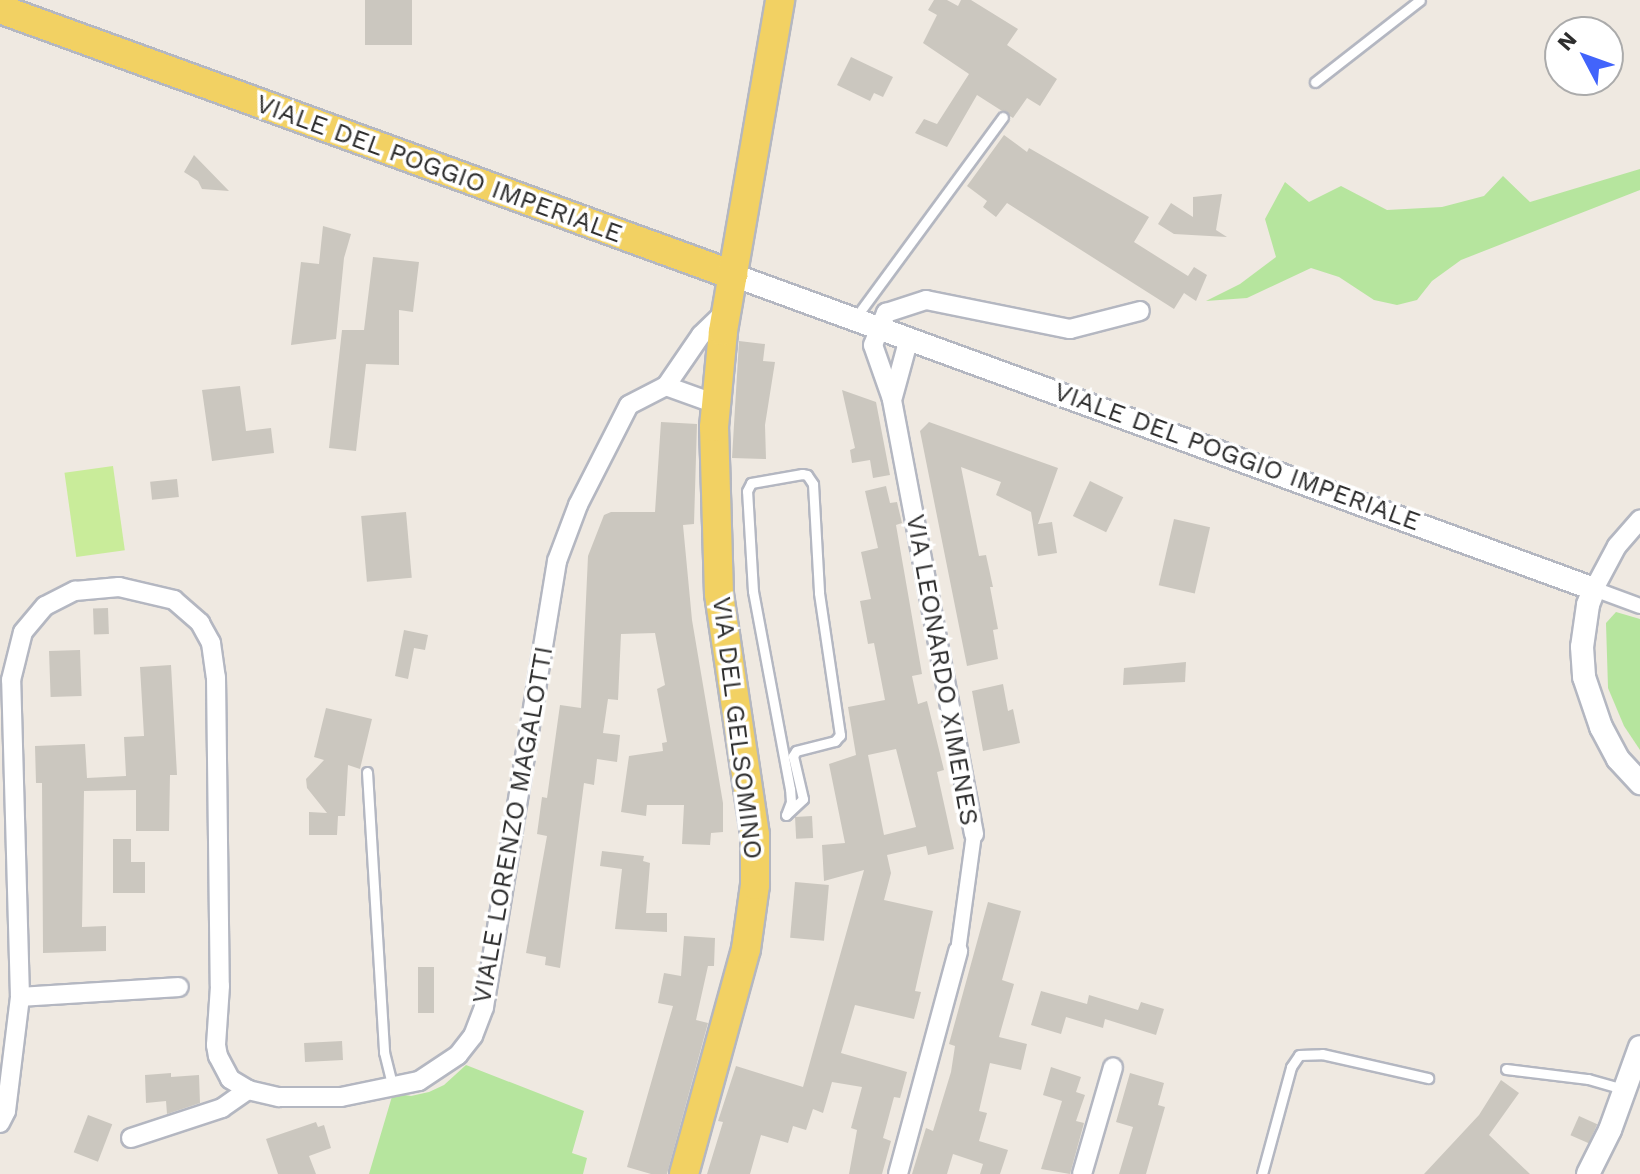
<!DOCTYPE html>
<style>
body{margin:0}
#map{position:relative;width:1640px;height:1174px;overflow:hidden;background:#efe9e1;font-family:"Work Sans",sans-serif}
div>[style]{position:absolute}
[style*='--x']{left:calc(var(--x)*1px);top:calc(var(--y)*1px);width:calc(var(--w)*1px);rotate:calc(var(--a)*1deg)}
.green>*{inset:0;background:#b6e59e}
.pitch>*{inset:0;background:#c9ec9a;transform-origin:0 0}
.building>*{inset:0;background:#cbc7bf;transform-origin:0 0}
.roads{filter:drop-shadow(2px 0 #b4b7c1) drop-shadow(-2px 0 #b4b7c1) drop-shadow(0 2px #b4b7c1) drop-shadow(0 -2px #b4b7c1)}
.service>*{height:9px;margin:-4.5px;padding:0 4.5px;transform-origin:4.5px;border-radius:4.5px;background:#fff}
.pedestrian>*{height:14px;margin:-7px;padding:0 7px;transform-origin:7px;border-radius:7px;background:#fff}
.minor>*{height:18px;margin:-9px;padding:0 9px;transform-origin:9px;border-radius:9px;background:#fff}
.tertiary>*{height:22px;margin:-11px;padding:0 11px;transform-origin:11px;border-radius:11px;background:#fff}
.primary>*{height:28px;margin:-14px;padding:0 14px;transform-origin:14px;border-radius:14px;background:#f2d163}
span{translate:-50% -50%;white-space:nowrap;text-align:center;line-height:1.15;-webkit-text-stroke:7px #fff;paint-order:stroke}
.street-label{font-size:26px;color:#2e2e2e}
.north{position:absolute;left:1544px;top:16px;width:80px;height:80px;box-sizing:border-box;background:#fff;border:2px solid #ababab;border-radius:50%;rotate:311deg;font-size:22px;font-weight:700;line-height:32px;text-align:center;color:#2e2e2e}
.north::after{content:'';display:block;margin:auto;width:28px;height:36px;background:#4264fb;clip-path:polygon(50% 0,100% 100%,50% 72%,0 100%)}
</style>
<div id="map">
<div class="green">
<div style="clip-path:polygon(1640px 169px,1640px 190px,1461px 260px,1432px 281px,1417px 300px,1397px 305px,1374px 300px,1339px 277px,1311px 268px,1247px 298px,1206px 301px,1240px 284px,1276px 257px,1265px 219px,1285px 182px,1309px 202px,1341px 186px,1387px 210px,1442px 207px,1484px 196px,1503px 176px,1530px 202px)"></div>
<div style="clip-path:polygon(1616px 612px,1640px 619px,1640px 750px,1624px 726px,1608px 688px,1606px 623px)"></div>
<div style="clip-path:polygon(466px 1065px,584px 1111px,572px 1153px,587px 1158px,583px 1174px,369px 1174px,393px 1093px,411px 1096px,429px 1092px,444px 1085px)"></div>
</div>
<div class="pitch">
<div style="left:113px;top:466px;width:85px;height:49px;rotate:82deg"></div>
</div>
<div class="building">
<div style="left:365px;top:0;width:47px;height:45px"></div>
<div style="clip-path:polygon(934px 0,947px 0,958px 6px,961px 0,971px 0,1018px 29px,1007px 45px,1057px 79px,1040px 106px,1027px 98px,1013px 118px,977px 95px,947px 147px,915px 133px,924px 119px,937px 124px,969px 74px,923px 43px,937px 15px,928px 10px)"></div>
<div style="clip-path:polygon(851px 57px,893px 77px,883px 97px,874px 93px,870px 101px,837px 85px)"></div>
<div style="clip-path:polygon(1004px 135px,1027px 152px,1029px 148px,1149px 217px,1134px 242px,1188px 276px,1194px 267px,1207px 275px,1196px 301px,1184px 293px,1174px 309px,1007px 203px,996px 217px,983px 207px,987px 201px,967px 186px)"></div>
<div style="clip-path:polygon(194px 155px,229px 191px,202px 189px,198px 181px,184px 172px)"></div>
<div style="clip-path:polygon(1222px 194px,1216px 230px,1227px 237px,1174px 234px,1158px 224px,1171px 203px,1193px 217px,1193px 197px)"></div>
<div style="clip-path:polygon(323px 226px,351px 234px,344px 258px,336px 339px,291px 345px,301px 262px,319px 264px)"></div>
<div style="clip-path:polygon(373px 257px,419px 262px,413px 312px,399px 310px,399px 365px,366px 364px,356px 451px,329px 448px,342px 330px,364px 330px)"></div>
<div style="clip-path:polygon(739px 341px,765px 344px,763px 361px,775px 362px,765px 425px,766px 459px,732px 458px)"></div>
<div style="clip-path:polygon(240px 386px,246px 431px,271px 428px,274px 453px,212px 461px,202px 390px)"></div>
<div style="clip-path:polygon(842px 390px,876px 402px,890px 475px,873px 478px,870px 460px,852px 463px,850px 450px,855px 448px)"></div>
<div style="clip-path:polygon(661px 422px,697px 424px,694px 524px,683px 525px,692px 620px,723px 803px,723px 832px,711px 833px,710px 845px,682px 844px,684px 805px,647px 805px,646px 816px,621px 812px,629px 756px,663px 751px,662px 743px,667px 742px,657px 689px,665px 685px,655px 633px,621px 634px,618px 700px,608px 699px,603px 733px,620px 735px,617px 762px,597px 759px,594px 785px,584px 783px,560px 968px,545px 965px,546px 957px,526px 953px,547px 836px,537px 834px,542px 797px,547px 798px,560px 705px,581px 708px,588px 556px,604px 515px,611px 512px,655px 512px)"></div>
<div style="clip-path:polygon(929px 422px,1058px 468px,1038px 524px,1052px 522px,1057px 553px,1038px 556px,1031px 512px,996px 495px,1001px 482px,961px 467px,979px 556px,986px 555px,993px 587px,990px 587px,998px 629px,993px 630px,998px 659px,967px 666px,920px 431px)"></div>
<div style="left:177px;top:479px;width:18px;height:27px;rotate:84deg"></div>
<div style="left:1090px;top:481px;width:37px;height:39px;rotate:26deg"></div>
<div style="clip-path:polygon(evenodd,886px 486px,890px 503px,897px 502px,902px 523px,896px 525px,922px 674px,912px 676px,918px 704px,927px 701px,944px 770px,937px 772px,954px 849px,928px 855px,926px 846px,887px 855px,891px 873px,884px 900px,933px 911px,915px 991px,921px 992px,914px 1019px,855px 1005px,841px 1053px,907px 1072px,900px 1098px,894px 1097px,883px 1138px,891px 1141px,882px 1174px,849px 1174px,857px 1130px,851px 1128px,862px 1087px,832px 1082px,823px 1113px,813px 1109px,806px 1130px,793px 1126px,788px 1143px,761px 1135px,750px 1174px,707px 1174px,723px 1122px,718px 1121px,736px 1066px,803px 1087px,864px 870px,824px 881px,822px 845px,845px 843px,829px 764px,856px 755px,848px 707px,885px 700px,874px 643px,868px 644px,860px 601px,871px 599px,861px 552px,878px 548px,865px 491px,886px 486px,896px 749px,916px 827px,884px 835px,868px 755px,896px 749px)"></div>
<div style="left:406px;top:512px;width:66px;height:45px;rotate:85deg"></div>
<div style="left:1174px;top:519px;width:37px;height:68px;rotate:13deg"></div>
<div style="left:108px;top:608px;width:26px;height:15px;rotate:88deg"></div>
<div style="clip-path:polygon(404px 630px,428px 635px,425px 650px,414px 648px,408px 679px,395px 676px)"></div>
<div style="left:80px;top:650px;width:46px;height:31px;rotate:88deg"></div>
<div style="clip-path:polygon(1186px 662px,1185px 682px,1123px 685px,1124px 668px)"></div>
<div style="clip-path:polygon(171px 665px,177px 775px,170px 775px,169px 831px,136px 831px,136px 790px,84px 791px,82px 927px,106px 926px,106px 951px,43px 953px,42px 783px,36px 783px,35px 746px,85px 744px,87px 778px,126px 776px,124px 737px,144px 736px,140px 667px)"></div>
<div style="clip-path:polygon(1003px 684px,1008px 711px,1013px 709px,1020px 743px,983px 751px,972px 691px)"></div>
<div style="clip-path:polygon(326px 708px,372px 719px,360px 769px,348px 765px,345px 816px,338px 816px,337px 835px,309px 835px,309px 812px,327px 813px,307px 788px,306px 779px,324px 760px,314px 757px)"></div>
<div style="left:812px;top:816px;width:22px;height:17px;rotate:87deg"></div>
<div style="clip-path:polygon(113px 839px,131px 839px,131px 862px,145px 862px,145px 893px,113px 893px)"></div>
<div style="clip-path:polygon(602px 851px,644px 856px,643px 861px,650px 863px,646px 913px,667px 913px,667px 932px,615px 929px,622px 869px,600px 866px)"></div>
<div style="left:795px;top:882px;width:34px;height:56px;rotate:5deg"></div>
<div style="clip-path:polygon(988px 902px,1021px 911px,1002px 980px,1014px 984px,999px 1037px,1027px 1044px,1021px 1070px,990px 1063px,979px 1111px,987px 1113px,979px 1141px,1008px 1150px,1000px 1174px,980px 1174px,983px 1164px,953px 1154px,947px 1174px,912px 1174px,926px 1128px,933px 1131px,951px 1072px,955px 1046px,949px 1044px)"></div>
<div style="clip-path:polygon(684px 936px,715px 938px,714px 966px,708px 966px,696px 1020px,708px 1023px,667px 1174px,651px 1174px,627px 1167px,673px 1006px,658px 1003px,664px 973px,681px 976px)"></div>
<div style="left:418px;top:967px;width:16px;height:46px"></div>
<div style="clip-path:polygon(1041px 991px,1087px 1004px,1089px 995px,1138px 1010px,1141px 1002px,1164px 1009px,1156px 1035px,1105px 1019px,1103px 1028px,1066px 1017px,1061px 1034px,1031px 1025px)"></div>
<div style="left:342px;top:1041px;width:19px;height:38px;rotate:87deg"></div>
<div style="clip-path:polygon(1051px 1067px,1081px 1077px,1076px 1092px,1085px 1095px,1076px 1121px,1084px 1123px,1070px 1174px,1041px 1169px,1062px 1101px,1043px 1095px)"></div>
<div style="clip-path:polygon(171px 1073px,171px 1077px,199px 1075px,200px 1103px,167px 1114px,166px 1101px,146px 1103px,145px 1075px)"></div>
<div style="clip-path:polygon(1130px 1073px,1164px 1083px,1158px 1105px,1165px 1107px,1146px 1174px,1119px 1174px,1133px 1127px,1116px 1122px)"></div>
<div style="clip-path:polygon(1501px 1080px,1519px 1093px,1489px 1135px,1530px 1174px,1424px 1174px,1479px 1115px)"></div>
<div style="left:88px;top:1115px;width:26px;height:40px;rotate:21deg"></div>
<div style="left:1579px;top:1116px;width:20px;height:21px;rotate:24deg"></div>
<div style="clip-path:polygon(316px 1122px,318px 1127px,324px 1125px,331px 1148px,309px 1156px,316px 1174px,278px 1174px,266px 1139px)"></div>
</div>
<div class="roads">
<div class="service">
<div style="--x:1315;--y:82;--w:133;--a:-38"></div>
<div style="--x:856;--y:317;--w:248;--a:-53.7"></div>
<div style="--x:802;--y:474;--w:5;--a:11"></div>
<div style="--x:807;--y:475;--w:11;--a:56"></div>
<div style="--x:813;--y:484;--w:109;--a:86.8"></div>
<div style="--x:819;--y:593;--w:144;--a:81.6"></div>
<div style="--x:840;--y:735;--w:8;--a:130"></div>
<div style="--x:835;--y:741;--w:40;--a:165.6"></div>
<div style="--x:796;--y:751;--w:6;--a:121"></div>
<div style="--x:793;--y:756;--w:44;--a:76.9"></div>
<div style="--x:803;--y:799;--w:23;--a:137"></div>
<div style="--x:786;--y:815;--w:14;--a:-69"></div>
<div style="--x:791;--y:802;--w:13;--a:-94"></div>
<div style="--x:790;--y:789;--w:201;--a:-100.6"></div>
<div style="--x:753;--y:591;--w:100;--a:-93.4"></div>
<div style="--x:747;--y:491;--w:9;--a:-63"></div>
<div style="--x:751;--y:483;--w:52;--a:-10"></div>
<div style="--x:367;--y:772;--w:281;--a:86.5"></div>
<div style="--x:384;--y:1052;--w:36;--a:76"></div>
<div style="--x:1506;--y:1069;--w:83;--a:7"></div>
<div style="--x:1588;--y:1079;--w:37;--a:16"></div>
<div style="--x:1262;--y:1174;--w:111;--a:-74.8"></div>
<div style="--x:1291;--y:1067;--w:14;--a:-56"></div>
<div style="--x:1299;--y:1055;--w:23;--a:-2"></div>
<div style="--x:1322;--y:1054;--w:109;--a:12.8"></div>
</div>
<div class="pedestrian">
<div style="--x:1594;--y:589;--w:49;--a:20.3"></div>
<div style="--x:958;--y:951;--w:118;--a:-82.2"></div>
</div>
<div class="minor">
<div style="--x:666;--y:386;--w:53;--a:19.8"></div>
<div style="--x:893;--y:397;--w:61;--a:-74.8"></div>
<div style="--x:1594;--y:589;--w:49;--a:-61.9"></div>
<div style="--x:1617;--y:546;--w:35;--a:-49"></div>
<div style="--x:974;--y:834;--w:443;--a:-100.7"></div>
<div style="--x:892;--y:399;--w:57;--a:-109.4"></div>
<div style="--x:873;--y:345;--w:35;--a:-68"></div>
<div style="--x:886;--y:313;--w:42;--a:-18"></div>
<div style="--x:926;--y:300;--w:147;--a:11.4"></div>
<div style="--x:1070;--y:329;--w:72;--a:-14.4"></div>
<div style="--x:20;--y:997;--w:159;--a:-3.6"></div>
<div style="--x:0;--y:1123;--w:13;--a:-63"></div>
<div style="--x:6;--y:1111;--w:115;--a:-83"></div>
<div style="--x:20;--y:997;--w:317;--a:-91.6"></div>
<div style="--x:11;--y:680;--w:49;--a:-76"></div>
<div style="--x:23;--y:632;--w:34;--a:-50"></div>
<div style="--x:45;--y:606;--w:34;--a:-27"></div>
<div style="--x:75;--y:591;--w:44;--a:-5.2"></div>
<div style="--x:119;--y:587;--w:57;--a:13.3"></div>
<div style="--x:174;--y:600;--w:35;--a:41"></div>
<div style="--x:200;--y:623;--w:23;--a:61"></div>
<div style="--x:211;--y:643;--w:34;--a:82"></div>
<div style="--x:216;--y:677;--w:309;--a:89.3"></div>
<div style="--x:220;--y:986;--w:59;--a:93.9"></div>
<div style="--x:216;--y:1045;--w:11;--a:80"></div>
<div style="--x:218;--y:1056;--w:26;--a:62"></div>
<div style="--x:230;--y:1079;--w:21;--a:31"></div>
<div style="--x:248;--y:1090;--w:32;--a:13"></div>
<div style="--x:279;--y:1097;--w:62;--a:0"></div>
<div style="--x:341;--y:1097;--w:80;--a:-11.6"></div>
<div style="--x:419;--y:1081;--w:47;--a:-33.7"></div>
<div style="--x:458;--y:1055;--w:24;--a:-52"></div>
<div style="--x:473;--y:1036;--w:31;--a:-69"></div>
<div style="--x:484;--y:1007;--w:452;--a:-80.7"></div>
<div style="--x:557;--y:561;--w:60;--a:-69.4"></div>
<div style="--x:578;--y:505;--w:112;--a:-63"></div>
<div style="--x:629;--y:405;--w:42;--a:-27.2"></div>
<div style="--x:666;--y:386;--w:62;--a:-55.5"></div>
<div style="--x:701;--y:335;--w:36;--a:-44"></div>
<div style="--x:131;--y:1138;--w:96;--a:-18.2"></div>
<div style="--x:222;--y:1108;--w:32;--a:-35"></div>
<div style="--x:898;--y:1174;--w:231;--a:-74.9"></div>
<div style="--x:1082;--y:1174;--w:111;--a:-73.8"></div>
</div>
<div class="tertiary">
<div style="--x:733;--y:275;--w:916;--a:20.04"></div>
<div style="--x:1594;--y:589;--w:17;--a:111"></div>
<div style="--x:1588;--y:605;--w:42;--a:98.1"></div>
<div style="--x:1582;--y:647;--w:30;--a:86"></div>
<div style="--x:1584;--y:677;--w:53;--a:71.2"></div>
<div style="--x:1601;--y:727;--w:36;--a:62"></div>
<div style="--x:1618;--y:759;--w:33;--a:47"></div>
<div style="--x:1588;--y:1174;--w:49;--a:-63.4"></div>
<div style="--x:1610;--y:1130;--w:88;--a:-70.1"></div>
</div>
<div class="primary">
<div style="--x:0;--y:9;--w:780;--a:19.95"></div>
<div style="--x:684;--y:1174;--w:233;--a:-74.6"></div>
<div style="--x:746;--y:949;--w:65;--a:-82"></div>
<div style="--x:755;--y:885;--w:50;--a:-90"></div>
<div style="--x:755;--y:835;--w:244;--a:-98.5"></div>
<div style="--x:719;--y:594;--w:167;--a:-91.7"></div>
<div style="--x:714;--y:427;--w:96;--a:-84.6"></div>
<div style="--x:723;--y:331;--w:336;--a:-80.2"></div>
</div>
</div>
<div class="street-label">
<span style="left:439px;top:169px;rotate:20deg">VIALE DEL POGGIO IMPERIALE</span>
<span style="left:1237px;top:457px;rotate:20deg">VIALE DEL POGGIO IMPERIALE</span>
<span style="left:942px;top:670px;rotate:80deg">VIA LEONARDO XIMENES</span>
<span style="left:737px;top:728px;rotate:83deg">VIA DEL GELSOMINO</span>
<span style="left:513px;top:825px;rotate:-80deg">VIALE LORENZO MAGALOTTI</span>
</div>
<div class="north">N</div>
</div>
